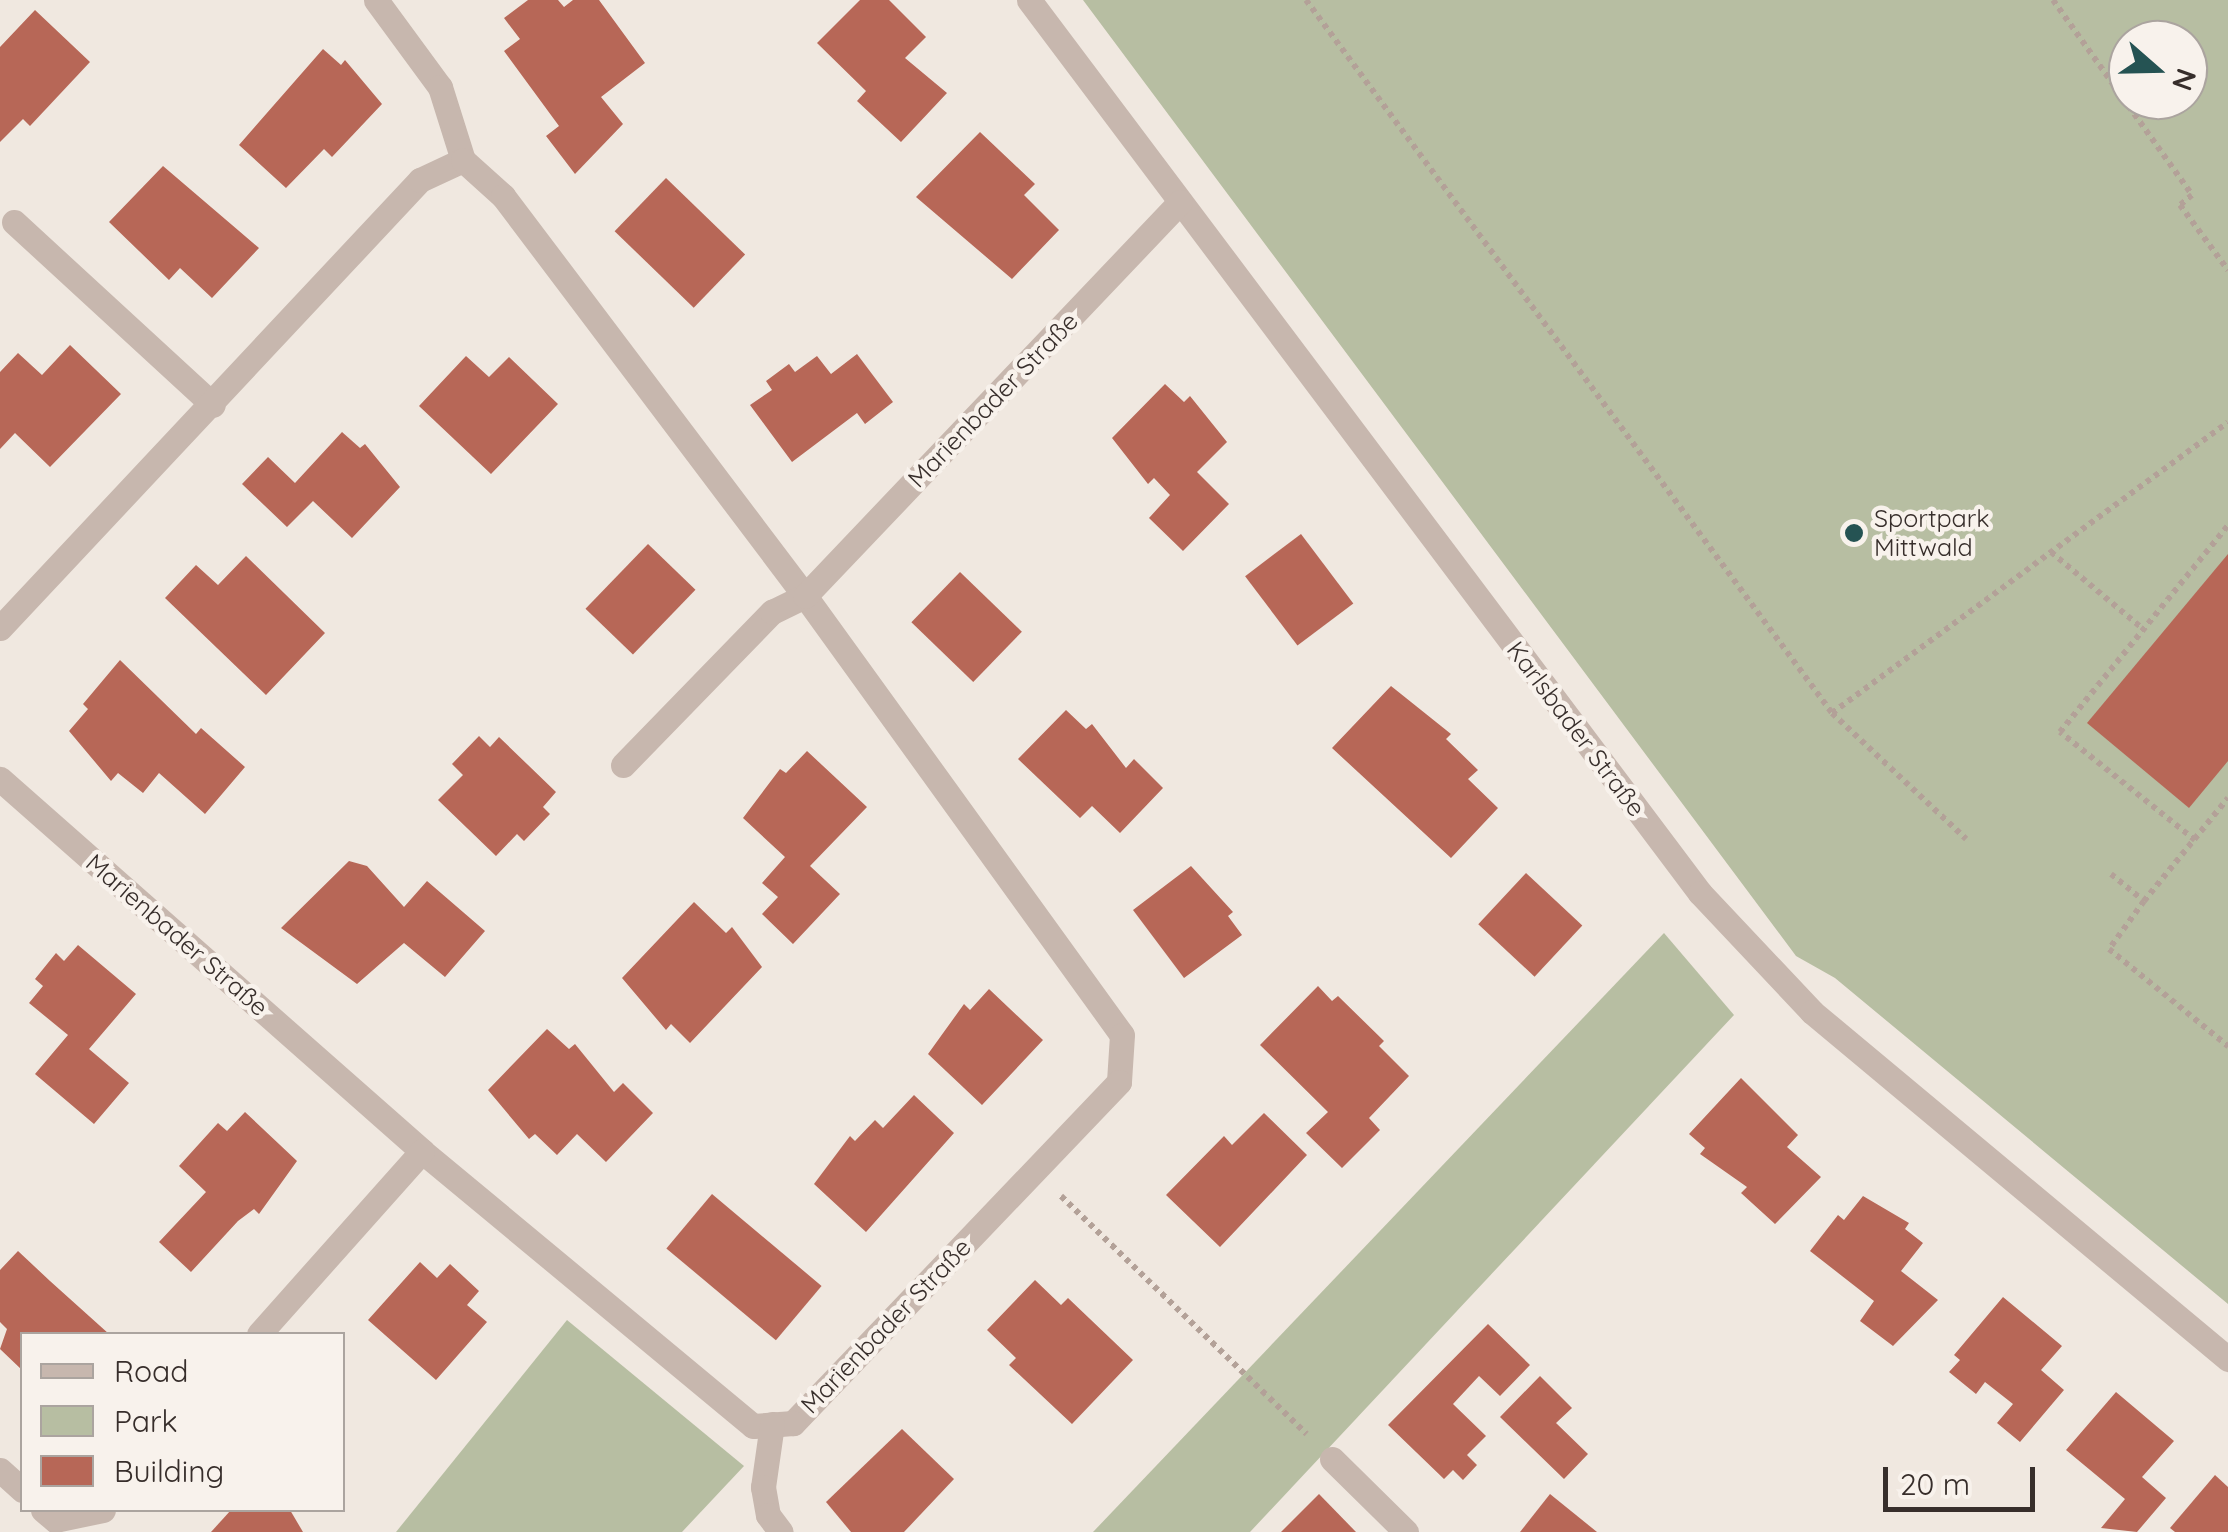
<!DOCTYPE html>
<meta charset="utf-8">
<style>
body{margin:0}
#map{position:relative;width:2228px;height:1532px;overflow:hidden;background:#f0e8e0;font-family:Quicksand,sans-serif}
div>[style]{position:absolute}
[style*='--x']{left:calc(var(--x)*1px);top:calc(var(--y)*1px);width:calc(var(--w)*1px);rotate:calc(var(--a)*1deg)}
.green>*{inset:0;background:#b7bea2}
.building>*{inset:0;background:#b76757;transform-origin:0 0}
.path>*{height:6px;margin-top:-3px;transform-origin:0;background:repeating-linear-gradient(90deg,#b3a198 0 5px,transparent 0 10px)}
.minor>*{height:25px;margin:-12.5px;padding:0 12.5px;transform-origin:12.5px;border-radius:12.5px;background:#c7b7ae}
.dots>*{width:28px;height:28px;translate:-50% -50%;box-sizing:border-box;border:5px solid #f8f2ec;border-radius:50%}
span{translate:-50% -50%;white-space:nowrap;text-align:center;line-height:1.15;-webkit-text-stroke:9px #f8f2ec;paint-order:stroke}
.street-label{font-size:25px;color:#372e2b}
.poi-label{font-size:25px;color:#372e2b}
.left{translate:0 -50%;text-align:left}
.legend{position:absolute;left:20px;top:1332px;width:325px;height:180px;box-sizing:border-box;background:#f8f2ec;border:2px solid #aba49f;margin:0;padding:12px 18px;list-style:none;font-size:30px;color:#372e2b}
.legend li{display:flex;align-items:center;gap:20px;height:50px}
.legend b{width:50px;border:2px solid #aba49f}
.north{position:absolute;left:2108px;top:20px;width:100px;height:100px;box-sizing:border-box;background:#f8f2ec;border:2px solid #aba49f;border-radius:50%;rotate:110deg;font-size:28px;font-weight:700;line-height:40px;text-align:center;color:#372e2b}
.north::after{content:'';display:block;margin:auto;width:35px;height:45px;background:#255353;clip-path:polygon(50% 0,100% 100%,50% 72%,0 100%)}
.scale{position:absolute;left:1883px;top:1467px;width:152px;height:45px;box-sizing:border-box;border:5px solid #372e2b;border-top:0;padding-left:12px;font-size:30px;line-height:35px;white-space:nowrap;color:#372e2b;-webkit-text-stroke:8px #f8f2ec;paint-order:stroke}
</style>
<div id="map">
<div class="green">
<div style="clip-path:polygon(evenodd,1083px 0,2228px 0,2228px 1304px,1835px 978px,1796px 956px,1083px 0,2128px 40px,2188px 40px,2188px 100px,2128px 100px,2128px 40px)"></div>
<div style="clip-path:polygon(1664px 933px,1734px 1015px,1250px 1532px,1093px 1532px)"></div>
<div style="clip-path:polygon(567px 1320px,744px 1466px,682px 1532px,396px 1532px)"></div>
</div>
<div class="building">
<div style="clip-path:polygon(528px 0,558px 0,564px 7px,573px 0,599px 0,645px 63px,601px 97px,623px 124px,575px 174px,546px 136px,559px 126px,504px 51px,520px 39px,504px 18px)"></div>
<div style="clip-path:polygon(860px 0,889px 0,926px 37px,905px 58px,947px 93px,901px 142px,857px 101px,866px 91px,817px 43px)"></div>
<div style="clip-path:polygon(35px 10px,90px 62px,30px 126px,23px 119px,0 142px,0 47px)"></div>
<div style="clip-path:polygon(323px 49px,341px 65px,345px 60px,382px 104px,332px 157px,324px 149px,286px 188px,239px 145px)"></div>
<div style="clip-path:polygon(980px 132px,1035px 184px,1024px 195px,1059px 230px,1012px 279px,916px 197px)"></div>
<div style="clip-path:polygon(163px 166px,259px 248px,212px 298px,180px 268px,169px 280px,109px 222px)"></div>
<div style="left:666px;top:178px;width:110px;height:74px;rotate:44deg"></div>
<div style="clip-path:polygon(70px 345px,121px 394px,50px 467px,15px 433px,0 449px,0 372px,18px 353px,42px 375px)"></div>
<div style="clip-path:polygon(857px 354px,893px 402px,865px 424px,857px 413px,792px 462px,750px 405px,772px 390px,766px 381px,789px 364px,795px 372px,817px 356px,831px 374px)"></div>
<div style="clip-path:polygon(466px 356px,489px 377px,509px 357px,558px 404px,491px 474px,419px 406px)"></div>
<div style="clip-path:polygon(1165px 384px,1184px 402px,1190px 396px,1227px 442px,1197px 472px,1229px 504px,1183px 551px,1149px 518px,1170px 495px,1154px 478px,1148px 484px,1112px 438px)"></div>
<div style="clip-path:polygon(342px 432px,360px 448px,365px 444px,400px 487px,352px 538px,313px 501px,287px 527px,242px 484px,268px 457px,295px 483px)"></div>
<div style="left:1301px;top:534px;width:87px;height:70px;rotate:53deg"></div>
<div style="left:648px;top:544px;width:66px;height:90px;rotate:44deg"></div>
<div style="clip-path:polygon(2228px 554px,2228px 761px,2189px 808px,2087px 723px)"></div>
<div style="clip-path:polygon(246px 556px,325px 633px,266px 695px,165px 598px,196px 565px,218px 585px)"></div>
<div style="left:960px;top:572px;width:86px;height:70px;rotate:44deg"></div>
<div style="clip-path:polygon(120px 660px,196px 734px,201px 728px,245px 767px,205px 814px,159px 773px,143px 793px,118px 773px,111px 781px,69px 731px,88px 709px,83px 704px)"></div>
<div style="clip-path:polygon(1391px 686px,1451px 734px,1446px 739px,1478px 770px,1468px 779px,1498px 808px,1451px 858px,1332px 748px)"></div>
<div style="clip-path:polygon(1066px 710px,1086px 729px,1092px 724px,1126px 768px,1134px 759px,1163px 788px,1120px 833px,1092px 806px,1080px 818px,1018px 759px)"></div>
<div style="clip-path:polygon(479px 736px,490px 747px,499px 737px,556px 792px,543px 807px,550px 814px,524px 841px,517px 834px,496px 856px,438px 800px,463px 775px,452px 764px)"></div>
<div style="clip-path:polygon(807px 751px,867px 807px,810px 866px,840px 894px,793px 944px,762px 914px,778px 897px,762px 883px,785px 857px,743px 818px,780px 769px,786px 773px)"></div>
<div style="clip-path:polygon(349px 861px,367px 866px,404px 907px,427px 881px,485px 931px,445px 977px,404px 943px,357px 984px,281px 928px)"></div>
<div style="clip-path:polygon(1191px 866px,1233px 912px,1228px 916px,1242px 935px,1184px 978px,1133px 910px)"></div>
<div style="left:1526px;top:873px;width:77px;height:70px;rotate:43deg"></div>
<div style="clip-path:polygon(694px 902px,726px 933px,732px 927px,762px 967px,690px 1043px,671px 1024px,666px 1030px,622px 978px)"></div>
<div style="clip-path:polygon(78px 945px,136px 994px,89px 1049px,129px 1083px,94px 1124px,35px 1074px,68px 1035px,29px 1003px,43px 986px,35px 979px,56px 953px,64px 961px)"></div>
<div style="clip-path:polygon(1318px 986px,1332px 1001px,1338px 996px,1384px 1041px,1379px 1046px,1409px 1076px,1369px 1118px,1380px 1130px,1342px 1168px,1306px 1133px,1328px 1112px,1260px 1045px)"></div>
<div style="clip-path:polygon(989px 989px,1043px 1040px,982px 1105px,928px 1054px,964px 1004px,970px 1010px)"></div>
<div style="clip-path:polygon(547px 1029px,569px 1049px,575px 1044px,614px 1092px,623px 1083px,653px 1113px,606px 1162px,577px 1134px,557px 1155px,535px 1134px,529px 1139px,488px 1090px)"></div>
<div style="clip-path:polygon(1741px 1078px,1798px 1135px,1787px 1147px,1821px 1177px,1775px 1224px,1741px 1193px,1747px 1187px,1700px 1154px,1705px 1148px,1689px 1134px)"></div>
<div style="clip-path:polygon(914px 1095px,954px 1133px,866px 1232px,814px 1184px,850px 1136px,855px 1141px,875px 1120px,883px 1128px)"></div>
<div style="clip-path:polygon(245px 1112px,297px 1161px,259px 1214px,254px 1209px,238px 1221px,191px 1272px,159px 1242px,206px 1192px,179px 1166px,218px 1123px,227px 1131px)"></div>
<div style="clip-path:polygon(1264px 1113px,1307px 1155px,1220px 1247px,1166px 1195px,1224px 1136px,1232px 1145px)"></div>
<div style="left:712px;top:1194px;width:143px;height:71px;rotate:40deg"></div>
<div style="clip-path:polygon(1863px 1196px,1909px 1223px,1905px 1229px,1923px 1243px,1901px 1271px,1938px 1300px,1893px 1346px,1860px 1321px,1874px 1301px,1810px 1251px,1838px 1215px,1844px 1220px)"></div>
<div style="clip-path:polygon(18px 1251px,50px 1281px,109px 1334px,22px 1334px,22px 1370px,0 1349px,7px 1329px,0 1322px,0 1270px)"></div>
<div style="clip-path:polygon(420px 1262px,437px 1278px,450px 1264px,479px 1291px,467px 1305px,487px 1322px,436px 1380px,368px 1320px)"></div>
<div style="clip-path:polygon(1035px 1280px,1061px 1305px,1068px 1298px,1133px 1360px,1072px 1424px,1009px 1365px,1016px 1358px,987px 1330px)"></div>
<div style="clip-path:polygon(2003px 1297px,2062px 1346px,2041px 1370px,2064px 1390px,2020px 1442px,1997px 1423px,2013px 1404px,1985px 1382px,1976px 1394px,1949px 1372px,1960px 1360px,1954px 1355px)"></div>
<div style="clip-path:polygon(1488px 1324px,1530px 1365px,1500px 1396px,1479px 1376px,1453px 1404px,1486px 1436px,1467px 1455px,1477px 1465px,1463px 1480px,1453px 1470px,1444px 1479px,1388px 1425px)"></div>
<div style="clip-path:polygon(1540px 1376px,1572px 1408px,1556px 1423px,1588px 1454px,1564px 1479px,1500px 1417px)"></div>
<div style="clip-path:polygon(2116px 1392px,2174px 1441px,2142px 1477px,2166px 1498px,2137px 1532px,2101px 1528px,2125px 1499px,2066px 1450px)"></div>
<div style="clip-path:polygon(902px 1429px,954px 1479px,904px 1532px,851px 1532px,826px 1502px)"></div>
<div style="clip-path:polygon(2215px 1475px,2228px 1487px,2228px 1532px,2175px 1532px,2170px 1528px)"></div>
<div style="clip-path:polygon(1319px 1494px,1356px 1532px,1281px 1532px)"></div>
<div style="clip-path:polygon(1550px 1494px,1597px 1532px,1520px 1532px)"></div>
<div style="clip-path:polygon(231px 1510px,290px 1510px,303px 1532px,211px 1532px)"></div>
</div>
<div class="path">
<div style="--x:1306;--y:0;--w:886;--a:53.58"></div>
<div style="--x:1832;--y:713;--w:184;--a:43.2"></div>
<div style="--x:2053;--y:0;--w:239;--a:54.5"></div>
<div style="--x:2192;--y:195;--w:16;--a:140"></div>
<div style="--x:2180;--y:205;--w:81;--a:53.6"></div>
<div style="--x:2051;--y:552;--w:120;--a:39.9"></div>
<div style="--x:1832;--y:713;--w:491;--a:-36.3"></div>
<div style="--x:2195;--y:840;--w:173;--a:-141.3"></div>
<div style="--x:2060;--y:732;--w:267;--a:-50.9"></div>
<div style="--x:2111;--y:874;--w:43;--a:39.3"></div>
<div style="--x:2144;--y:901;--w:133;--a:-50.8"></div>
<div style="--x:2144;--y:901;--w:59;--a:126.1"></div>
<div style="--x:2109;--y:949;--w:154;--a:39.2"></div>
<div style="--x:1061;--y:1196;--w:342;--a:44.1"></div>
</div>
<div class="minor">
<div style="--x:376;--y:0;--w:108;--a:53.7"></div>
<div style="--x:440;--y:87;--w:77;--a:72.5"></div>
<div style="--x:1029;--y:0;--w:1117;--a:53.08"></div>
<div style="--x:1700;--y:893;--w:163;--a:46.7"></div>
<div style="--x:1812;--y:1012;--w:542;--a:39.83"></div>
<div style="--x:14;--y:222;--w:270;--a:42.6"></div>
<div style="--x:0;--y:628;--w:614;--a:-46.85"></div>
<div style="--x:420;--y:180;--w:47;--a:-24.9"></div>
<div style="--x:463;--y:160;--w:54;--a:42"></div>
<div style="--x:503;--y:196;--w:501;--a:52.95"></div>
<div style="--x:805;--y:596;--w:541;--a:54.17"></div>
<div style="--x:1122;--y:1035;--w:47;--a:93.7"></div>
<div style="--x:1119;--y:1082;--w:472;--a:133.7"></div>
<div style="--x:793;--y:1423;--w:40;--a:175.7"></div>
<div style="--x:753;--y:1426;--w:430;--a:-140.3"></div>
<div style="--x:422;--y:1151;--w:563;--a:-138.6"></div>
<div style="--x:623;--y:765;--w:214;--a:-45.8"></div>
<div style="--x:772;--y:612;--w:37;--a:-26"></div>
<div style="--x:805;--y:596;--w:544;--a:-46.42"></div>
<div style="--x:259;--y:1334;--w:245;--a:-48.3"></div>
<div style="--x:772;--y:1424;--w:64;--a:98.1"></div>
<div style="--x:763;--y:1487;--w:28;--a:80"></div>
<div style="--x:768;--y:1515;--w:21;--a:53"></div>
<div style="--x:1332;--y:1459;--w:104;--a:44.6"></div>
<div style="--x:0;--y:1470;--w:30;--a:42"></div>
<div style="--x:43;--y:1510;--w:16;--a:40"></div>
<div style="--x:55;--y:1520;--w:49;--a:-11.8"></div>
</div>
<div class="dots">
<div style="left:1854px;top:533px;background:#255353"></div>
</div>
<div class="street-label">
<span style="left:993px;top:400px;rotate:-46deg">Marienbader Straße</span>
<span style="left:1576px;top:729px;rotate:53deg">Karlsbader Straße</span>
<span style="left:177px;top:935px;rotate:41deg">Marienbader Straße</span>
<span style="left:886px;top:1326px;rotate:-46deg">Marienbader Straße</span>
</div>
<div class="poi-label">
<span class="left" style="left:1874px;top:533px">Sportpark<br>Mittwald</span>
</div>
<ul class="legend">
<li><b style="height:12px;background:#c7b7ae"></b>Road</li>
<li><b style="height:28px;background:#b7bea2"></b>Park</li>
<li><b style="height:28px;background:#b76757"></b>Building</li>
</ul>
<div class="north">N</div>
<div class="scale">20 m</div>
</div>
